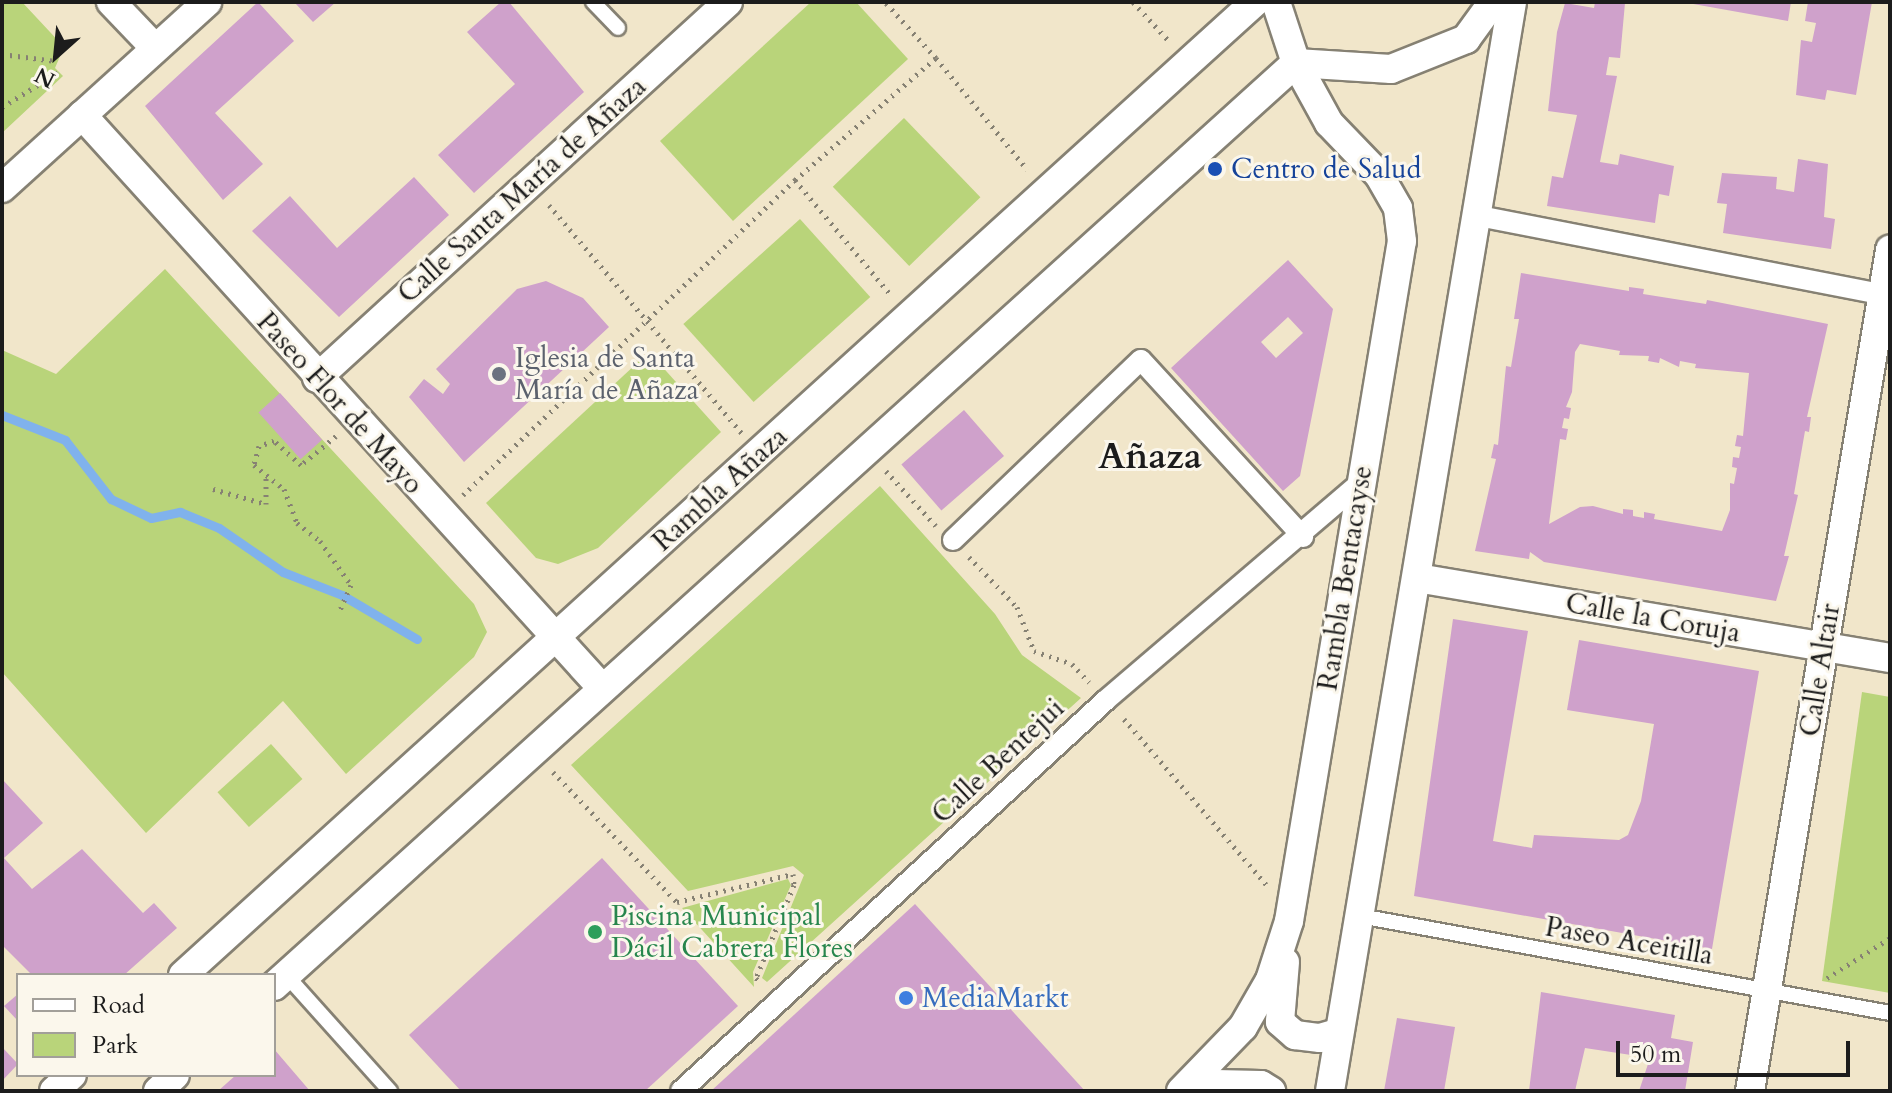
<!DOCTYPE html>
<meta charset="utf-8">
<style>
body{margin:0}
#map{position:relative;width:1892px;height:1093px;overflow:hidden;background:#f1e6ca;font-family:Cardo,serif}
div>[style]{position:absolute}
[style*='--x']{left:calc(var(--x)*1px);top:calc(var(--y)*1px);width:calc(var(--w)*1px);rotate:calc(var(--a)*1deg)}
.green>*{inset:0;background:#b9d47a;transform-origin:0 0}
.stream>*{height:9px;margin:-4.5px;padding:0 4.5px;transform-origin:4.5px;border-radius:4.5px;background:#80b2ec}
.building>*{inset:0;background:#cfa1cb;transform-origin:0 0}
.path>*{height:5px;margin-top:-2.5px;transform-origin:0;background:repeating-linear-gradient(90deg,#868173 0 2px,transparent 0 8px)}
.roads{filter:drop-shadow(2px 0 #868173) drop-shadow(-2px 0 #868173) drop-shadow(0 2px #868173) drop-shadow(0 -2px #868173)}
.service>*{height:14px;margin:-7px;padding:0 7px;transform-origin:7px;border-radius:7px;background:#fff}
.pedestrian>*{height:20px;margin:-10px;padding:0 10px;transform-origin:10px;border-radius:10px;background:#fff}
.minor>*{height:28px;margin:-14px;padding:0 14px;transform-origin:14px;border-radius:14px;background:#fff}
.dots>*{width:22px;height:22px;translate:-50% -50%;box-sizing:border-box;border:4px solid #fbf7ec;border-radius:50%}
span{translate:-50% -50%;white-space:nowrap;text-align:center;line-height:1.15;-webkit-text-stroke:6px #fbf7ec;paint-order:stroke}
.transit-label{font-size:28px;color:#164399}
.left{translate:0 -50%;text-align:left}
.street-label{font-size:28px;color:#1c1c1c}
.worship-label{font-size:28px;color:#5b616d}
.leisure-label{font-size:28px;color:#27864d}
.shop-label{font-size:28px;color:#366cbe}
.district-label{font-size:36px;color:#1c1c1c;font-weight:700}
.frame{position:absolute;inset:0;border:4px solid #1c1c1c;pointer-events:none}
.legend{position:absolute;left:16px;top:973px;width:260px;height:104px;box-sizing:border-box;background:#fbf7ec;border:2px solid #a29f99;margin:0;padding:10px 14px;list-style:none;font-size:24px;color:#1c1c1c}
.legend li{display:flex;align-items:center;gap:16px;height:40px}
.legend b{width:40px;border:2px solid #a29f99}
.north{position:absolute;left:16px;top:16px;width:80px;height:80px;-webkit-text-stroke:6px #fbf7ec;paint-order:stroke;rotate:207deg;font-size:22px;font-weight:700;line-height:32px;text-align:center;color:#1c1c1c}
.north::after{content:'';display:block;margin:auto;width:28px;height:36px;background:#1c1c1c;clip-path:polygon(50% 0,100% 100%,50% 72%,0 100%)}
.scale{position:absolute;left:1616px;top:1041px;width:234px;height:36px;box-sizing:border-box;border:4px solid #1c1c1c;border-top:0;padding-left:10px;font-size:24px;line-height:28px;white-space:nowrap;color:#1c1c1c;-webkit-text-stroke:6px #fbf7ec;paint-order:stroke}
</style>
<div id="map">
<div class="green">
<div style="clip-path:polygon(2px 2px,22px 2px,64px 47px,55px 68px,63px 76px,2px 133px)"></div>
<div style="clip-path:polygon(811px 2px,856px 2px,908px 59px,733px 221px,660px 141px)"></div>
<div style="left:904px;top:118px;width:110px;height:99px;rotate:46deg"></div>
<div style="left:800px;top:219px;width:105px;height:157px;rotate:48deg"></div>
<div style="clip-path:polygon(165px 269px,474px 604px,487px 632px,474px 657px,346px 774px,283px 701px,146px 833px,2px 672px,2px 350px,56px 374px)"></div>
<div style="clip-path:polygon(649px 352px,721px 432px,598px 548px,558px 564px,536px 558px,486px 503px)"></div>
<div style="clip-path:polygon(880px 486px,995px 614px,1022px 655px,1081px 698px,767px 982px,762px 978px,804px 875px,793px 866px,688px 891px,571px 765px)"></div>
<div style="clip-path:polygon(1862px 692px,1890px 697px,1890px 993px,1822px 981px)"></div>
<div style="left:271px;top:744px;width:47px;height:72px;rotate:48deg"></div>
<div style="clip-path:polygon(788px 879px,791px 885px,753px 972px,754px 987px,682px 908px)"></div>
</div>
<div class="stream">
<div style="--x:2;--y:415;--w:68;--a:21.6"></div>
<div style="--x:65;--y:440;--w:75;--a:52.1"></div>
<div style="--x:111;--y:499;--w:44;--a:25.4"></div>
<div style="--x:151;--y:518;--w:30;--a:-12"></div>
<div style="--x:180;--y:512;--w:42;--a:22.3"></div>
<div style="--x:219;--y:528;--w:78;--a:34.5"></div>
<div style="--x:283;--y:572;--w:63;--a:21.3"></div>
<div style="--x:342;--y:595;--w:87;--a:30.4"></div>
</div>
<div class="building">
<div style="clip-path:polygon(258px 2px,294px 41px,215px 113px,263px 164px,223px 200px,145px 106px)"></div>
<div style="clip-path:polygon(294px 2px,336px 2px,313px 22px)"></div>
<div style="clip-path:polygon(501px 2px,509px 2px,584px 92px,474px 193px,438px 155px,515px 84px,467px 32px)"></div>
<div style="clip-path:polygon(1595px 2px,1625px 3px,1620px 58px,1609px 57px,1606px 75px,1617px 76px,1600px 162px,1618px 165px,1620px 154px,1674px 166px,1669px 196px,1659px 194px,1655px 223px,1547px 206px,1552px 176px,1563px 178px,1577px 115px,1548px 111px,1557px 32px,1565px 3px,1594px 8px)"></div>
<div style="clip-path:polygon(1682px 2px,1791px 2px,1788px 21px)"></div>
<div style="clip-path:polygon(1808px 2px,1872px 2px,1856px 95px,1827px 90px,1825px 100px,1796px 95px,1801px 40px,1812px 42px,1816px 23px,1805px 21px)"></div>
<div style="clip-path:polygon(1798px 159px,1828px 164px,1824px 217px,1835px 219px,1831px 249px,1723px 233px,1727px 204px,1717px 203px,1722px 173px,1777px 177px,1776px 189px,1794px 192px)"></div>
<div style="clip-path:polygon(414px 177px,449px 215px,339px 317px,252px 231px,290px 196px,337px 248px)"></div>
<div style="clip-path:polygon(evenodd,1288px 260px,1333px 309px,1300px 476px,1283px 491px,1171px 368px,1288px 260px,1288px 317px,1303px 333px,1276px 358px,1261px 342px,1288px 317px)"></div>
<div style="clip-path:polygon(evenodd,1521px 273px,1629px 291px,1629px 287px,1644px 289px,1643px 294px,1706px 304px,1707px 300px,1828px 324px,1807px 417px,1811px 417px,1809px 432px,1805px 431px,1794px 494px,1798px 495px,1784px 556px,1789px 556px,1776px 601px,1544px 562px,1530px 552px,1529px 559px,1475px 551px,1496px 459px,1491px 458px,1494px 444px,1498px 445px,1506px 366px,1511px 367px,1519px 319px,1514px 319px,1521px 273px,1580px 344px,1620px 351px,1619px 355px,1649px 356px,1648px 361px,1659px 363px,1660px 358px,1679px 367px,1680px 361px,1696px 364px,1695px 368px,1749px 373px,1743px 436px,1737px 435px,1735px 446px,1741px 447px,1739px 458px,1733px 457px,1732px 467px,1737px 468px,1734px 484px,1730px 483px,1730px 510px,1722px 531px,1654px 519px,1655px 514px,1644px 512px,1644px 518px,1633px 516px,1633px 510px,1623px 509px,1623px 514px,1593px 506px,1580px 507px,1549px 524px,1560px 439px,1566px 440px,1568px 429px,1562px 428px,1564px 418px,1569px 419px,1571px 408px,1566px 407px,1572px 392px,1575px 352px,1580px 344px)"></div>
<div style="clip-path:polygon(546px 281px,583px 298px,609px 327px,464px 462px,409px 397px,424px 379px,443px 394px,450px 384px,436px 369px,517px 289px)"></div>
<div style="left:280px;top:393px;width:63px;height:29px;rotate:48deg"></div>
<div style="left:964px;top:410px;width:61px;height:83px;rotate:49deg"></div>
<div style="clip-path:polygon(1453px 619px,1528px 631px,1493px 841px,1532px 848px,1534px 835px,1619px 840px,1628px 835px,1641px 801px,1654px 724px,1567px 710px,1579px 640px,1759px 671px,1712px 949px,1414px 896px)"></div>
<div style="clip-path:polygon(2px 779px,43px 823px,4px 858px,32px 889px,82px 849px,143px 913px,154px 903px,177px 928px,124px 975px,32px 975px,2px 945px)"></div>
<div style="clip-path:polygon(602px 858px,738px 1006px,645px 1091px,461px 1091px,409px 1035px)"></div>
<div style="clip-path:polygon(915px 904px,1085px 1091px,711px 1091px)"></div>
<div style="clip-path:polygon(1541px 992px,1675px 1015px,1671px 1038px,1693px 1042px,1685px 1091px,1639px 1091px,1652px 1052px,1632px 1049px,1631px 1055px,1585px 1048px,1575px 1091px,1529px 1091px)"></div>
<div style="clip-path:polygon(18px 994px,18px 1021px,4px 1006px)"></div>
<div style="clip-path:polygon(1397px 1018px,1455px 1027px,1444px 1091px,1384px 1091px)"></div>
<div style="clip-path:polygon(2px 1047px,18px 1064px,2px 1081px)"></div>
<div style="clip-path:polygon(274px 1049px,310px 1091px,218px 1091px,236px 1075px,274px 1075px)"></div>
</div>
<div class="path">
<div style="--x:1133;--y:2;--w:53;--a:47.3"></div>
<div style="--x:2;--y:54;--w:54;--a:7.4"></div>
<div style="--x:936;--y:58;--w:144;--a:50.7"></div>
<div style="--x:2;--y:107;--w:67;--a:-31.6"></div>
<div style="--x:795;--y:180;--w:148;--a:50.2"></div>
<div style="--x:549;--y:205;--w:299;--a:49.8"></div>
<div style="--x:336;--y:436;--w:45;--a:140.4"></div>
<div style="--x:301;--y:465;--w:36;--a:-138"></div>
<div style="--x:274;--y:441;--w:16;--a:162"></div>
<div style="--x:259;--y:446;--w:20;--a:105"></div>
<div style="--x:254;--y:465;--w:38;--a:39"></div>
<div style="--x:284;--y:489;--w:36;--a:69"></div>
<div style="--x:297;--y:523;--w:29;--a:38"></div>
<div style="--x:320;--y:541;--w:54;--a:54.8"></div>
<div style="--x:351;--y:585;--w:27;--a:114"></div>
<div style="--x:886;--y:471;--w:74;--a:47.7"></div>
<div style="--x:213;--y:489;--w:55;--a:15.8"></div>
<div style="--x:266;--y:504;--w:27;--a:-90"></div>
<div style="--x:463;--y:495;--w:458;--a:-43.5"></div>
<div style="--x:795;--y:180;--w:186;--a:-40.9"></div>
<div style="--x:936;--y:58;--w:76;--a:-132.3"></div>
<div style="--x:969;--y:557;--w:69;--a:46.2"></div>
<div style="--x:1017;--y:607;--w:47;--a:68.9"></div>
<div style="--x:1034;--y:651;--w:40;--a:18.9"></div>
<div style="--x:1072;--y:664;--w:25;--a:47"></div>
<div style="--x:1124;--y:719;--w:218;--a:49.3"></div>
<div style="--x:553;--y:772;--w:180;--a:46.4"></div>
<div style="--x:677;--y:902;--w:119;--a:-13.6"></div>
<div style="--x:793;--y:874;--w:11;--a:85"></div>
<div style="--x:794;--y:885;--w:100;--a:112.2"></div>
<div style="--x:756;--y:978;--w:6;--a:51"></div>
<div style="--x:1827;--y:978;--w:75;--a:-32.4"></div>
</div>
<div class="roads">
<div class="service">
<div style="--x:593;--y:2;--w:36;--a:46"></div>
<div style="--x:1360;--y:916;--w:539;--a:10.37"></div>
<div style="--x:286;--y:975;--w:156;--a:48.1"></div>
</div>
<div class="pedestrian">
<div style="--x:1479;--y:216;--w:419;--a:11"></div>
<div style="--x:953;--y:540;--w:260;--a:-43.8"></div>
<div style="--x:1141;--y:360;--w:240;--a:47.5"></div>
<div style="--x:681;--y:1091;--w:577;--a:-42.61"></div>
<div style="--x:1106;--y:700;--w:335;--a:-40.5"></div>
</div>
<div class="minor">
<div style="--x:111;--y:2;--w:64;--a:46.3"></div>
<div style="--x:1296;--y:63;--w:95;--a:3.6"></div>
<div style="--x:1391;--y:69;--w:81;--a:-21.8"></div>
<div style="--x:1466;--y:39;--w:46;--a:-53.9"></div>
<div style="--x:82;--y:115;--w:774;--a:47.78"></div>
<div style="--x:2;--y:188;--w:277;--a:-42.2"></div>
<div style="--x:317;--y:378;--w:557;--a:-42.45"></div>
<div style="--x:1417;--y:578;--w:480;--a:9.6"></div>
<div style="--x:1285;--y:962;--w:60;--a:94.8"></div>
<div style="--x:1280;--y:1022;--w:20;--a:41"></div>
<div style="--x:1295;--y:1035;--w:25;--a:7"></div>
<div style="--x:1320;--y:1038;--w:19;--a:-16"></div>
<div style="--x:183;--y:975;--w:1448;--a:-42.23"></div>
<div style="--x:274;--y:986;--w:1377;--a:-42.09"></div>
<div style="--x:54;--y:1091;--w:24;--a:-42"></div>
<div style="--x:158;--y:1091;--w:23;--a:-43"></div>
<div style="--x:1181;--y:1091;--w:89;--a:-45.9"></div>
<div style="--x:1243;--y:1027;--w:54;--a:-60.1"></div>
<div style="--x:1270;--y:980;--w:62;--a:-72.1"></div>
<div style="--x:1289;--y:921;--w:689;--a:-80.57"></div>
<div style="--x:1402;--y:241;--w:33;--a:-97"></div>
<div style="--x:1398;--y:208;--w:38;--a:-120"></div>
<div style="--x:1379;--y:175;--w:72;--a:-133.9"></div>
<div style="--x:1329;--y:123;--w:68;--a:-118.8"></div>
<div style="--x:1296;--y:63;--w:64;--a:-108.2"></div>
<div style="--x:1192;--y:1091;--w:24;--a:-17"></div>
<div style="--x:1215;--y:1084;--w:46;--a:1.2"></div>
<div style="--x:1261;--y:1085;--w:12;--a:31"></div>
<div style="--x:1330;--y:1091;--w:1104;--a:-80.51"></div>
<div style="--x:1750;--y:1091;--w:853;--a:-80.55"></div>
</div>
</div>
<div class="dots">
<div style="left:1215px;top:169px;background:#1a4fb4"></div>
<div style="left:499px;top:374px;background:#6b7280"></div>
<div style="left:595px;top:932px;background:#2e9e5b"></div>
<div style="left:906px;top:998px;background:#3f7fe0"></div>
</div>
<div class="transit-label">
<span class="left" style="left:1231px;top:169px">Centro de Salud</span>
</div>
<div class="street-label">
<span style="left:522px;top:190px;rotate:-42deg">Calle Santa María de Añaza</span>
<span style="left:340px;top:403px;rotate:48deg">Paseo Flor de Mayo</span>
<span style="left:720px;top:489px;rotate:-42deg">Rambla Añaza</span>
<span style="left:1345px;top:578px;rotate:-81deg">Rambla Bentacayse</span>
<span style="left:1653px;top:618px;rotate:10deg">Calle la Coruja</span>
<span style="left:1820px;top:670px;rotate:-81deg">Calle Altair</span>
<span style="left:998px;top:761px;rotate:-43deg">Calle Bentejui</span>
<span style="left:1629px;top:941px;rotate:10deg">Paseo Aceitilla</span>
</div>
<div class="worship-label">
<span class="left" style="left:515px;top:374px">Iglesia de Santa<br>María de Añaza</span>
</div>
<div class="leisure-label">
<span class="left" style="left:611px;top:932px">Piscina Municipal<br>Dácil Cabrera Flores</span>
</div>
<div class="shop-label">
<span class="left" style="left:922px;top:998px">MediaMarkt</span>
</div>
<div class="district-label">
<span style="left:1150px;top:457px">Añaza</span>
</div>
<div class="frame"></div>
<ul class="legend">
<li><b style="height:10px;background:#fff"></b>Road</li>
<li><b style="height:22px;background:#b9d47a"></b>Park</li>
</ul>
<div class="north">N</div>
<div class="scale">50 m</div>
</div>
